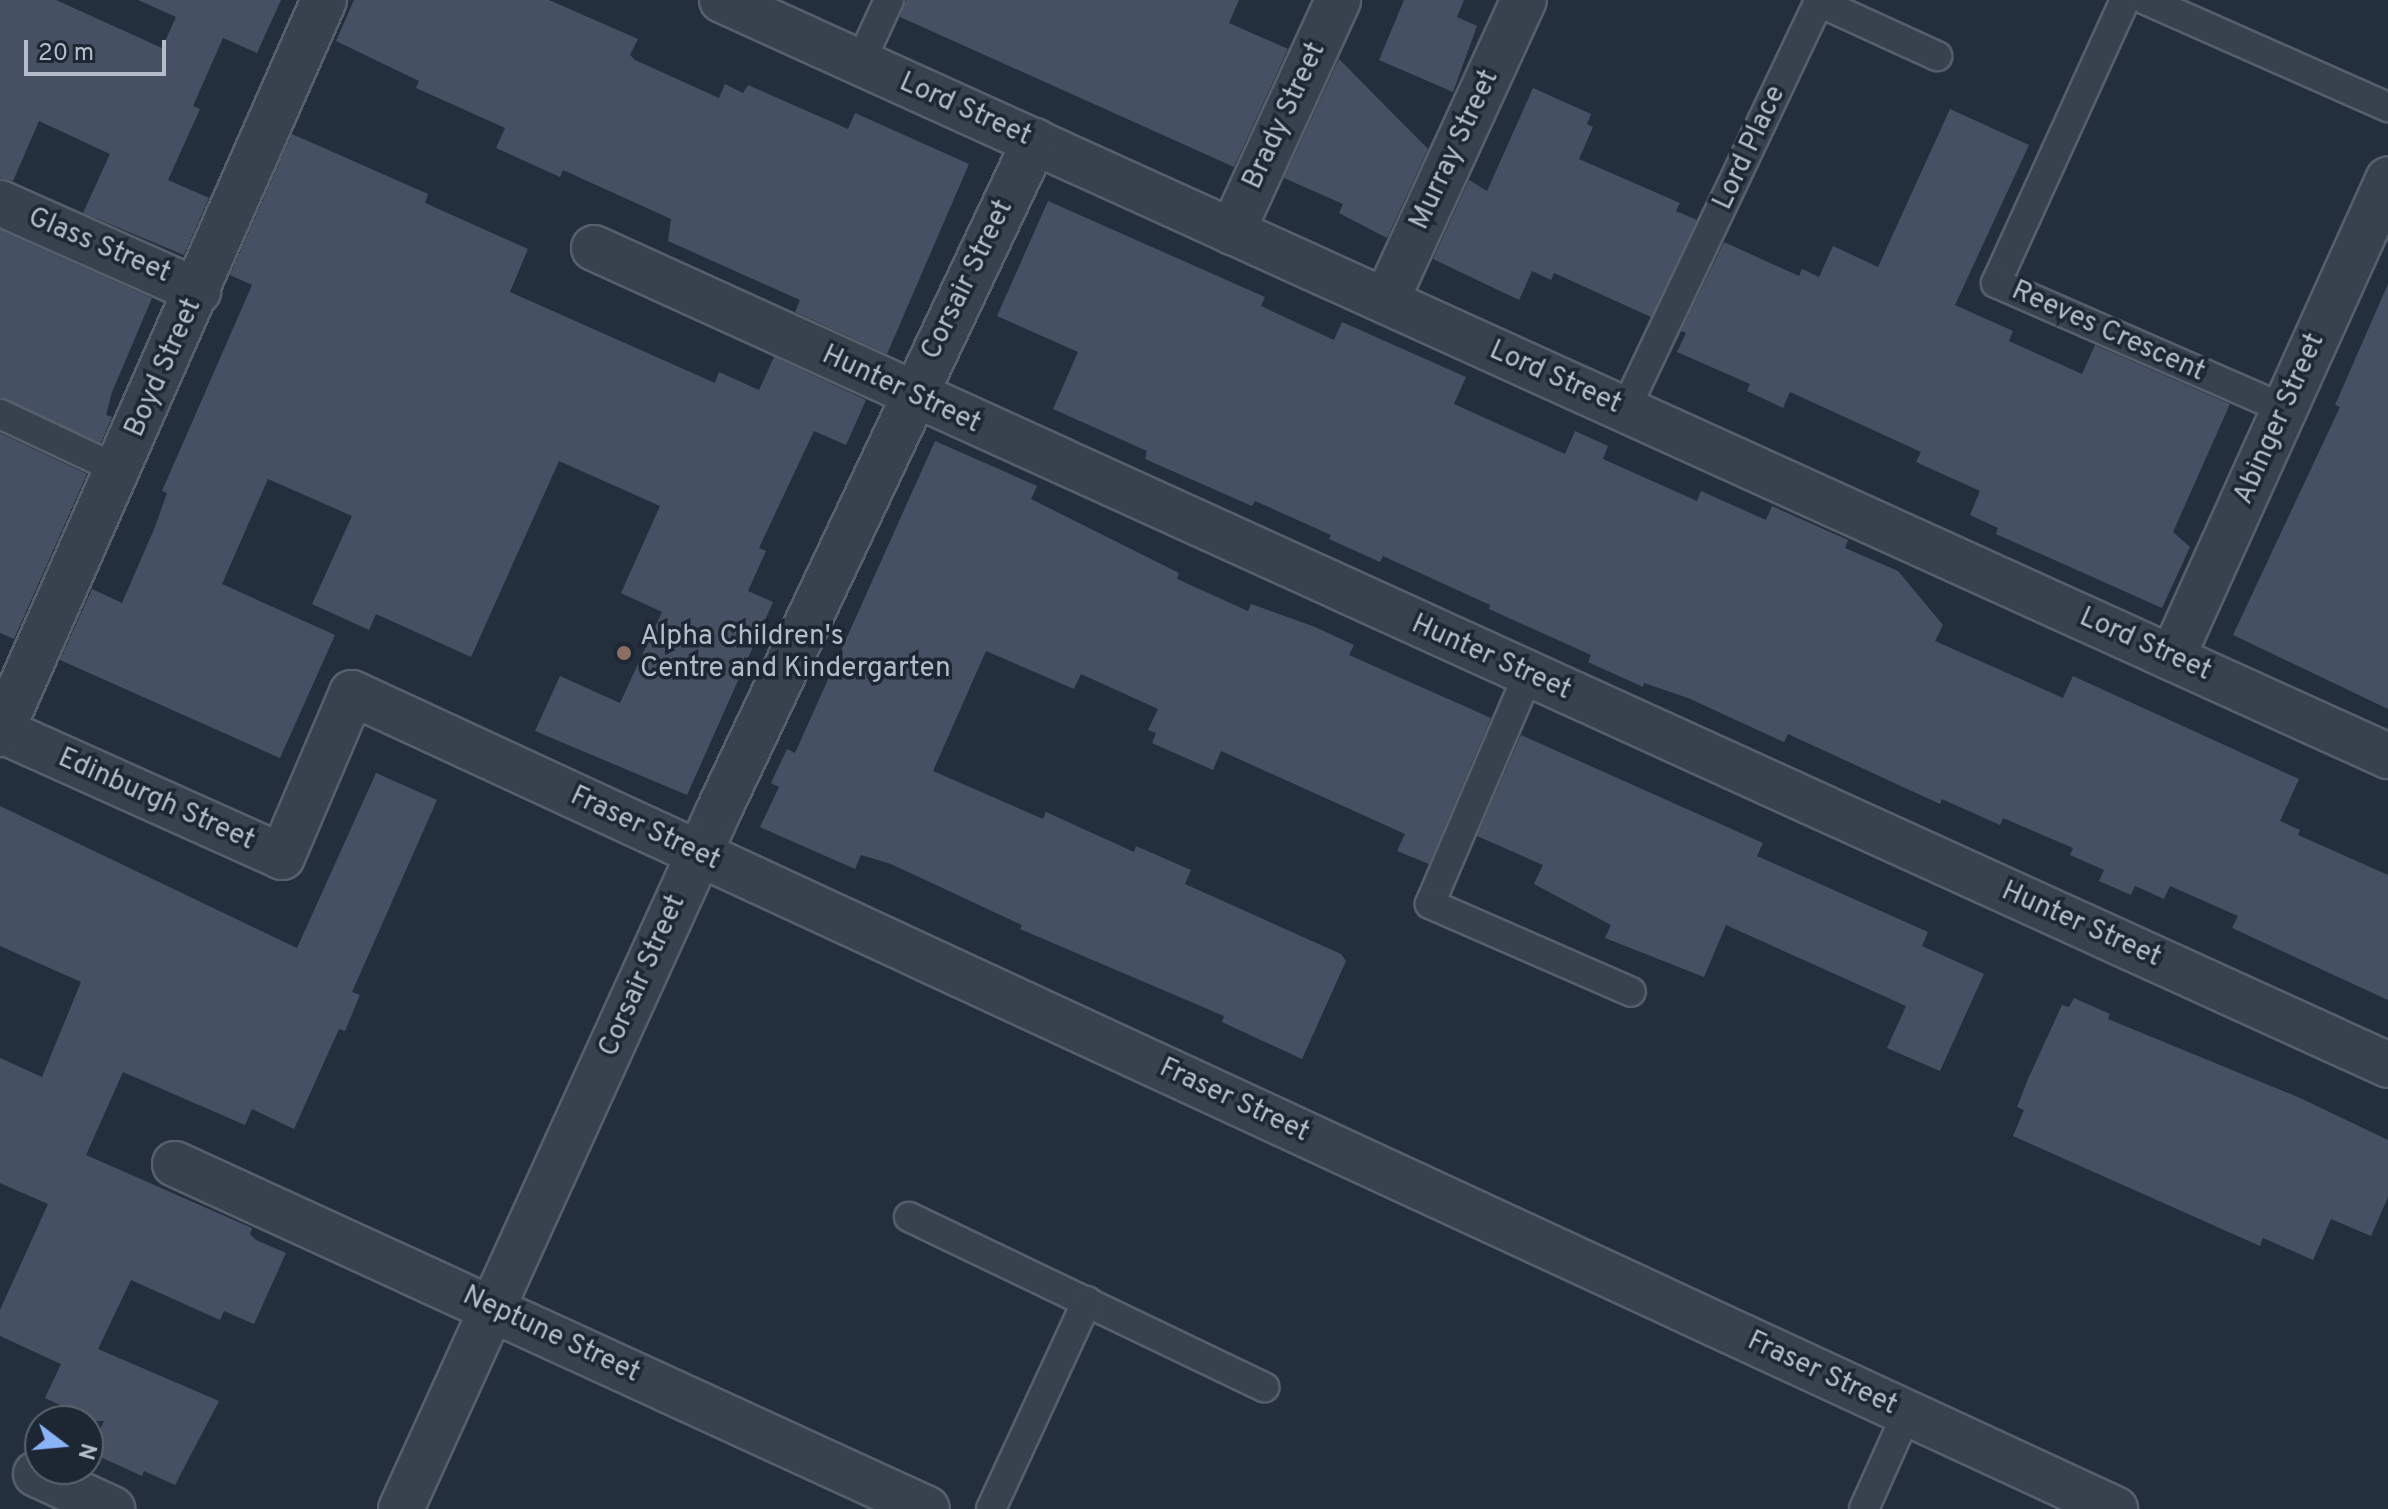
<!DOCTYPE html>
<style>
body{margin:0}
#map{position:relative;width:2388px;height:1509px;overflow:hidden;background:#242f3e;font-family:Overpass,sans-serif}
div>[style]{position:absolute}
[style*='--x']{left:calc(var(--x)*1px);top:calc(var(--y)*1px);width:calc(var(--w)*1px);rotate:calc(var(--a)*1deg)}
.building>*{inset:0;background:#455162}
.roads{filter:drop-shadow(2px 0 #565f6c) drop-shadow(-2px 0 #565f6c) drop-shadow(0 2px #565f6c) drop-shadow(0 -2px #565f6c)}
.service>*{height:28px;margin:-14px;padding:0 14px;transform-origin:14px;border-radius:14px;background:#38414e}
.minor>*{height:44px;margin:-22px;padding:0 22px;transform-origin:22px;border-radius:22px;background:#38414e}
.dots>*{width:22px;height:22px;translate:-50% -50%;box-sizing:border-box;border:4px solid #1d2633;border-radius:50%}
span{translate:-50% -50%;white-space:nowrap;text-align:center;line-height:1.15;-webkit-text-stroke:7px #1d2633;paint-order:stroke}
.street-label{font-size:28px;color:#b4bcc9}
.poi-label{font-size:28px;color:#b4bcc9}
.left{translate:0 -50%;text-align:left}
.north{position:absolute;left:24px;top:1405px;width:80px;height:80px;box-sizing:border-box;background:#1d2633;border:2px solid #59626f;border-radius:50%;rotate:106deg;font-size:22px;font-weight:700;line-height:32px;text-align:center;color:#b4bcc9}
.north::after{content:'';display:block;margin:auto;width:28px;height:36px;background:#8ab4f8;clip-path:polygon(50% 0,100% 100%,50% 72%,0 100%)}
.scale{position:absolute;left:24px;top:40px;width:142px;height:36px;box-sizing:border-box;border:4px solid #b4bcc9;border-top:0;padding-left:10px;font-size:24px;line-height:28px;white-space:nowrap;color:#b4bcc9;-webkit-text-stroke:6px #1d2633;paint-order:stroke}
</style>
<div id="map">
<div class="building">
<div style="clip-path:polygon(0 0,56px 0,162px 48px,176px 17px,138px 0,281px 0,257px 53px,223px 38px,193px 106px,200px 109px,168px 180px,209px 198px,184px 255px,83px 213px,110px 154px,39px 121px,13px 181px,0 178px)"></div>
<div style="clip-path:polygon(354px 0,549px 0,638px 39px,630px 55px,635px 60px,719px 98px,725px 84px,743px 93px,748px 85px,848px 129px,855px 113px,969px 164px,887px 354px,795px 312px,800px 300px,668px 241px,671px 219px,563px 170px,560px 177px,496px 148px,505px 128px,416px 88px,419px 81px,336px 41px)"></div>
<div style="clip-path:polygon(906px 0,1239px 0,1229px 23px,1288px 49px,1234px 167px,900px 17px)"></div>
<div style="clip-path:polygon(1404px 0,1464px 0,1457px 17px,1477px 26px,1453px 92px,1379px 60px)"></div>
<div style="clip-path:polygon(1339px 59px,1428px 149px,1387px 238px,1339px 213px,1343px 204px,1284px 178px)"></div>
<div style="clip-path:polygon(1533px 88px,1591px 114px,1587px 124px,1593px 127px,1579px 159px,1680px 203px,1676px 211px,1697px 220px,1651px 317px,1554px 273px,1551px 280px,1532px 271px,1519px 300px,1433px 259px,1469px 180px,1487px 191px)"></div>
<div style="clip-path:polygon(1950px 109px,2029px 145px,1955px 305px,2013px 331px,2009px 341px,2082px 374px,2095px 345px,2230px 404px,2173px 532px,2190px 547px,2162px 608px,1996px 534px,1998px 528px,1970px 515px,1980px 491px,1916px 462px,1921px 452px,1790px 392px,1783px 408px,1747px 391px,1750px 384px,1677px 352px,1686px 333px,1681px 331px,1724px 242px,1799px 276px,1802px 269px,1819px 277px,1833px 246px,1878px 267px)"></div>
<div style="clip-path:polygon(292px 134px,428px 194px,425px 203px,528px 249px,510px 292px,715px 383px,719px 372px,759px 390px,774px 357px,866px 400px,846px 445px,814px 431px,759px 548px,766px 551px,748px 591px,773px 602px,687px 795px,535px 731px,560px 676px,620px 703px,662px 612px,621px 593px,660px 506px,559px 461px,471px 657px,376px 614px,369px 630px,312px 604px,352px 516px,268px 479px,222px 584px,335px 635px,280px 758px,60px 660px,92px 589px,122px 603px,155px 527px,167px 493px,162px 491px,252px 285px,230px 275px)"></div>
<div style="clip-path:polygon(1048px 201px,1265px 297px,1261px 306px,1334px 340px,1342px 322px,1466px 377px,1454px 404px,1565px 454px,1575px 431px,1608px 446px,1603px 459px,1697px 501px,1701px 491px,1766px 520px,1772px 506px,1848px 540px,1845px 548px,1898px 571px,1943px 625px,1935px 641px,2063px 698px,2073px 676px,2299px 779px,2280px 821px,2300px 830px,2298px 835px,2388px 875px,2388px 1000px,2232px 928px,2238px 916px,2170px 886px,2164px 899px,2135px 886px,2131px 895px,2099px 881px,2104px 870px,2070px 855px,2073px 848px,2003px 818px,2000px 825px,1942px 799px,1940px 804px,1788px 734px,1784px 742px,1688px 698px,1644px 683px,1643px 687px,1588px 662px,1591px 655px,1489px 609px,1490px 605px,1383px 556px,1380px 562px,1329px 539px,1331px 535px,1255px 501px,1252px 506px,1145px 459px,1147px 451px,1053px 409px,1078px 352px,997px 316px)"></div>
<div style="clip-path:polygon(0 230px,152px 298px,112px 392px,106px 415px,112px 417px,101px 443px,0 397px)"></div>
<div style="clip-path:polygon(2388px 284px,2388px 709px,2233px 635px,2340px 407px,2335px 405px)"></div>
<div style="clip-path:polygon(0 433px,87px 474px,14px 639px,0 633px)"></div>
<div style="clip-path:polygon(935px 441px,1037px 486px,1031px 499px,1179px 573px,1177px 579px,1248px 611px,1251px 604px,1315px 627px,1354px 645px,1349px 655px,1491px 718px,1429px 864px,1397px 851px,1405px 834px,1221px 751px,1213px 770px,1152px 743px,1156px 733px,1148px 730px,1158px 709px,1081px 674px,1074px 689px,986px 651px,933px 771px,1043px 819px,1046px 812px,1134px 852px,1136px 846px,1191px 870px,1185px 884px,1341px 954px,1346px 961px,1302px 1059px,1222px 1022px,1224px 1016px,1020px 929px,1022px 925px,891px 864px,861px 855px,855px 869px,760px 827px,779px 787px,771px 783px,787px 749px,795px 753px)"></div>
<div style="clip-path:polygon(1521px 735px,1763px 843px,1757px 856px,1928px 932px,1922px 946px,1984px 974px,1940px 1071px,1887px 1048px,1906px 1006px,1726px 925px,1704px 977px,1605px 938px,1611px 925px,1534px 884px,1543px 865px,1477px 836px)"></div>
<div style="clip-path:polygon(376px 773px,437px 800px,352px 992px,360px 995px,345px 1031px,339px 1029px,294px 1129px,252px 1109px,245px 1125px,123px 1072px,86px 1155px,252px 1228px,250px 1234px,256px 1240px,286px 1253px,254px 1324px,224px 1311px,220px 1320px,131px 1280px,98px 1349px,219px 1401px,175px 1485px,144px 1471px,142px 1476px,98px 1456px,100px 1452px,92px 1448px,104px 1421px,66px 1421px,71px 1410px,45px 1398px,61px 1364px,0 1336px,0 1310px,48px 1204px,0 1183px,0 1058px,42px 1077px,81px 982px,0 946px,0 806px,297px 948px)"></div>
<div style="clip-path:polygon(2074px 998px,2110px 1014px,2108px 1019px,2298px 1097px,2388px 1140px,2388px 1197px,2371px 1236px,2331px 1219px,2313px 1260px,2263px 1238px,2260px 1246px,2013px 1136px,2024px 1110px,2017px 1107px,2028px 1079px,2062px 1005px,2069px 1007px)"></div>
</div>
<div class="roads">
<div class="service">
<div style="--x:2125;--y:0;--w:311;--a:114.5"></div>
<div style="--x:1996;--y:283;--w:314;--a:23.6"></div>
<div style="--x:2146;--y:0;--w:265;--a:23.9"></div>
<div style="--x:860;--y:63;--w:69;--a:-65.3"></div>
<div style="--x:1625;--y:410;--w:452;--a:-64.6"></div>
<div style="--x:1819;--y:2;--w:130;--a:24.6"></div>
<div style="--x:0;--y:414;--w:132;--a:25.2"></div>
<div style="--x:1528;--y:675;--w:249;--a:113.2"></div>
<div style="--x:1430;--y:904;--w:219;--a:23.6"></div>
<div style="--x:909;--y:1217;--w:394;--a:25.6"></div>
<div style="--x:991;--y:1509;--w:229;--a:-65.2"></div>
<div style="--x:1864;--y:1509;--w:105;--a:-65.9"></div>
</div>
<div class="minor">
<div style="--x:722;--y:0;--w:1830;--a:24.41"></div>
<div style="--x:0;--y:203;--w:217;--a:24"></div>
<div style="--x:1232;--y:232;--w:255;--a:-65.4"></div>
<div style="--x:594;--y:248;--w:1971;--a:24.48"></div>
<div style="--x:1386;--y:301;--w:331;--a:-65.4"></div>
<div style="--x:2172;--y:658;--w:525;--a:-65.68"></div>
<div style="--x:0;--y:730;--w:309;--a:24.2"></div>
<div style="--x:282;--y:857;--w:178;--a:-66.9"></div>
<div style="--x:352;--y:693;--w:1943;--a:24.84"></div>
<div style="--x:0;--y:734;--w:802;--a:-66.18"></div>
<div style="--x:175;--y:1164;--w:827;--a:24.64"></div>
<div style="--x:36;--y:1474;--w:84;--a:24.7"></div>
<div style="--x:401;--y:1509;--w:766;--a:-65.54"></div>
<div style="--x:718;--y:812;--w:742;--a:-64.71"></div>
</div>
</div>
<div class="dots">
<div style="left:624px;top:653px;background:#8d6e63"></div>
</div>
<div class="street-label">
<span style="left:965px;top:110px;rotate:24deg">Lord Street</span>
<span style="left:1285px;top:116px;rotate:-65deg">Brady Street</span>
<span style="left:1750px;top:148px;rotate:-65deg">Lord Place</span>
<span style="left:1455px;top:150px;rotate:-65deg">Murray Street</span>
<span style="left:99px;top:246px;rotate:23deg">Glass Street</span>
<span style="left:968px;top:280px;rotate:-64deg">Corsair Street</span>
<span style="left:2108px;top:332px;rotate:24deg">Reeves Crescent</span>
<span style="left:164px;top:368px;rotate:-66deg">Boyd Street</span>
<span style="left:1555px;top:378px;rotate:24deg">Lord Street</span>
<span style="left:901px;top:390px;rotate:25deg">Hunter Street</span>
<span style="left:2280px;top:419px;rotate:-66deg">Abinger Street</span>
<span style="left:2145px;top:645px;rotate:24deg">Lord Street</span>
<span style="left:1491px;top:658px;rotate:24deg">Hunter Street</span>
<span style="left:156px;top:800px;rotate:24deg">Edinburgh Street</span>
<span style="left:645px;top:829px;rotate:25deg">Fraser Street</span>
<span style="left:2081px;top:925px;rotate:24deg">Hunter Street</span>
<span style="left:643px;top:976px;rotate:-66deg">Corsair Street</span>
<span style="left:1234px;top:1101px;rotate:25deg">Fraser Street</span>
<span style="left:551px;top:1335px;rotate:25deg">Neptune Street</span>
<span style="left:1822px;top:1374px;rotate:25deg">Fraser Street</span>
</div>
<div class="poi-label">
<span class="left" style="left:640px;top:653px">Alpha Children's<br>Centre and Kindergarten</span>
</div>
<div class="north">N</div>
<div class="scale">20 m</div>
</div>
